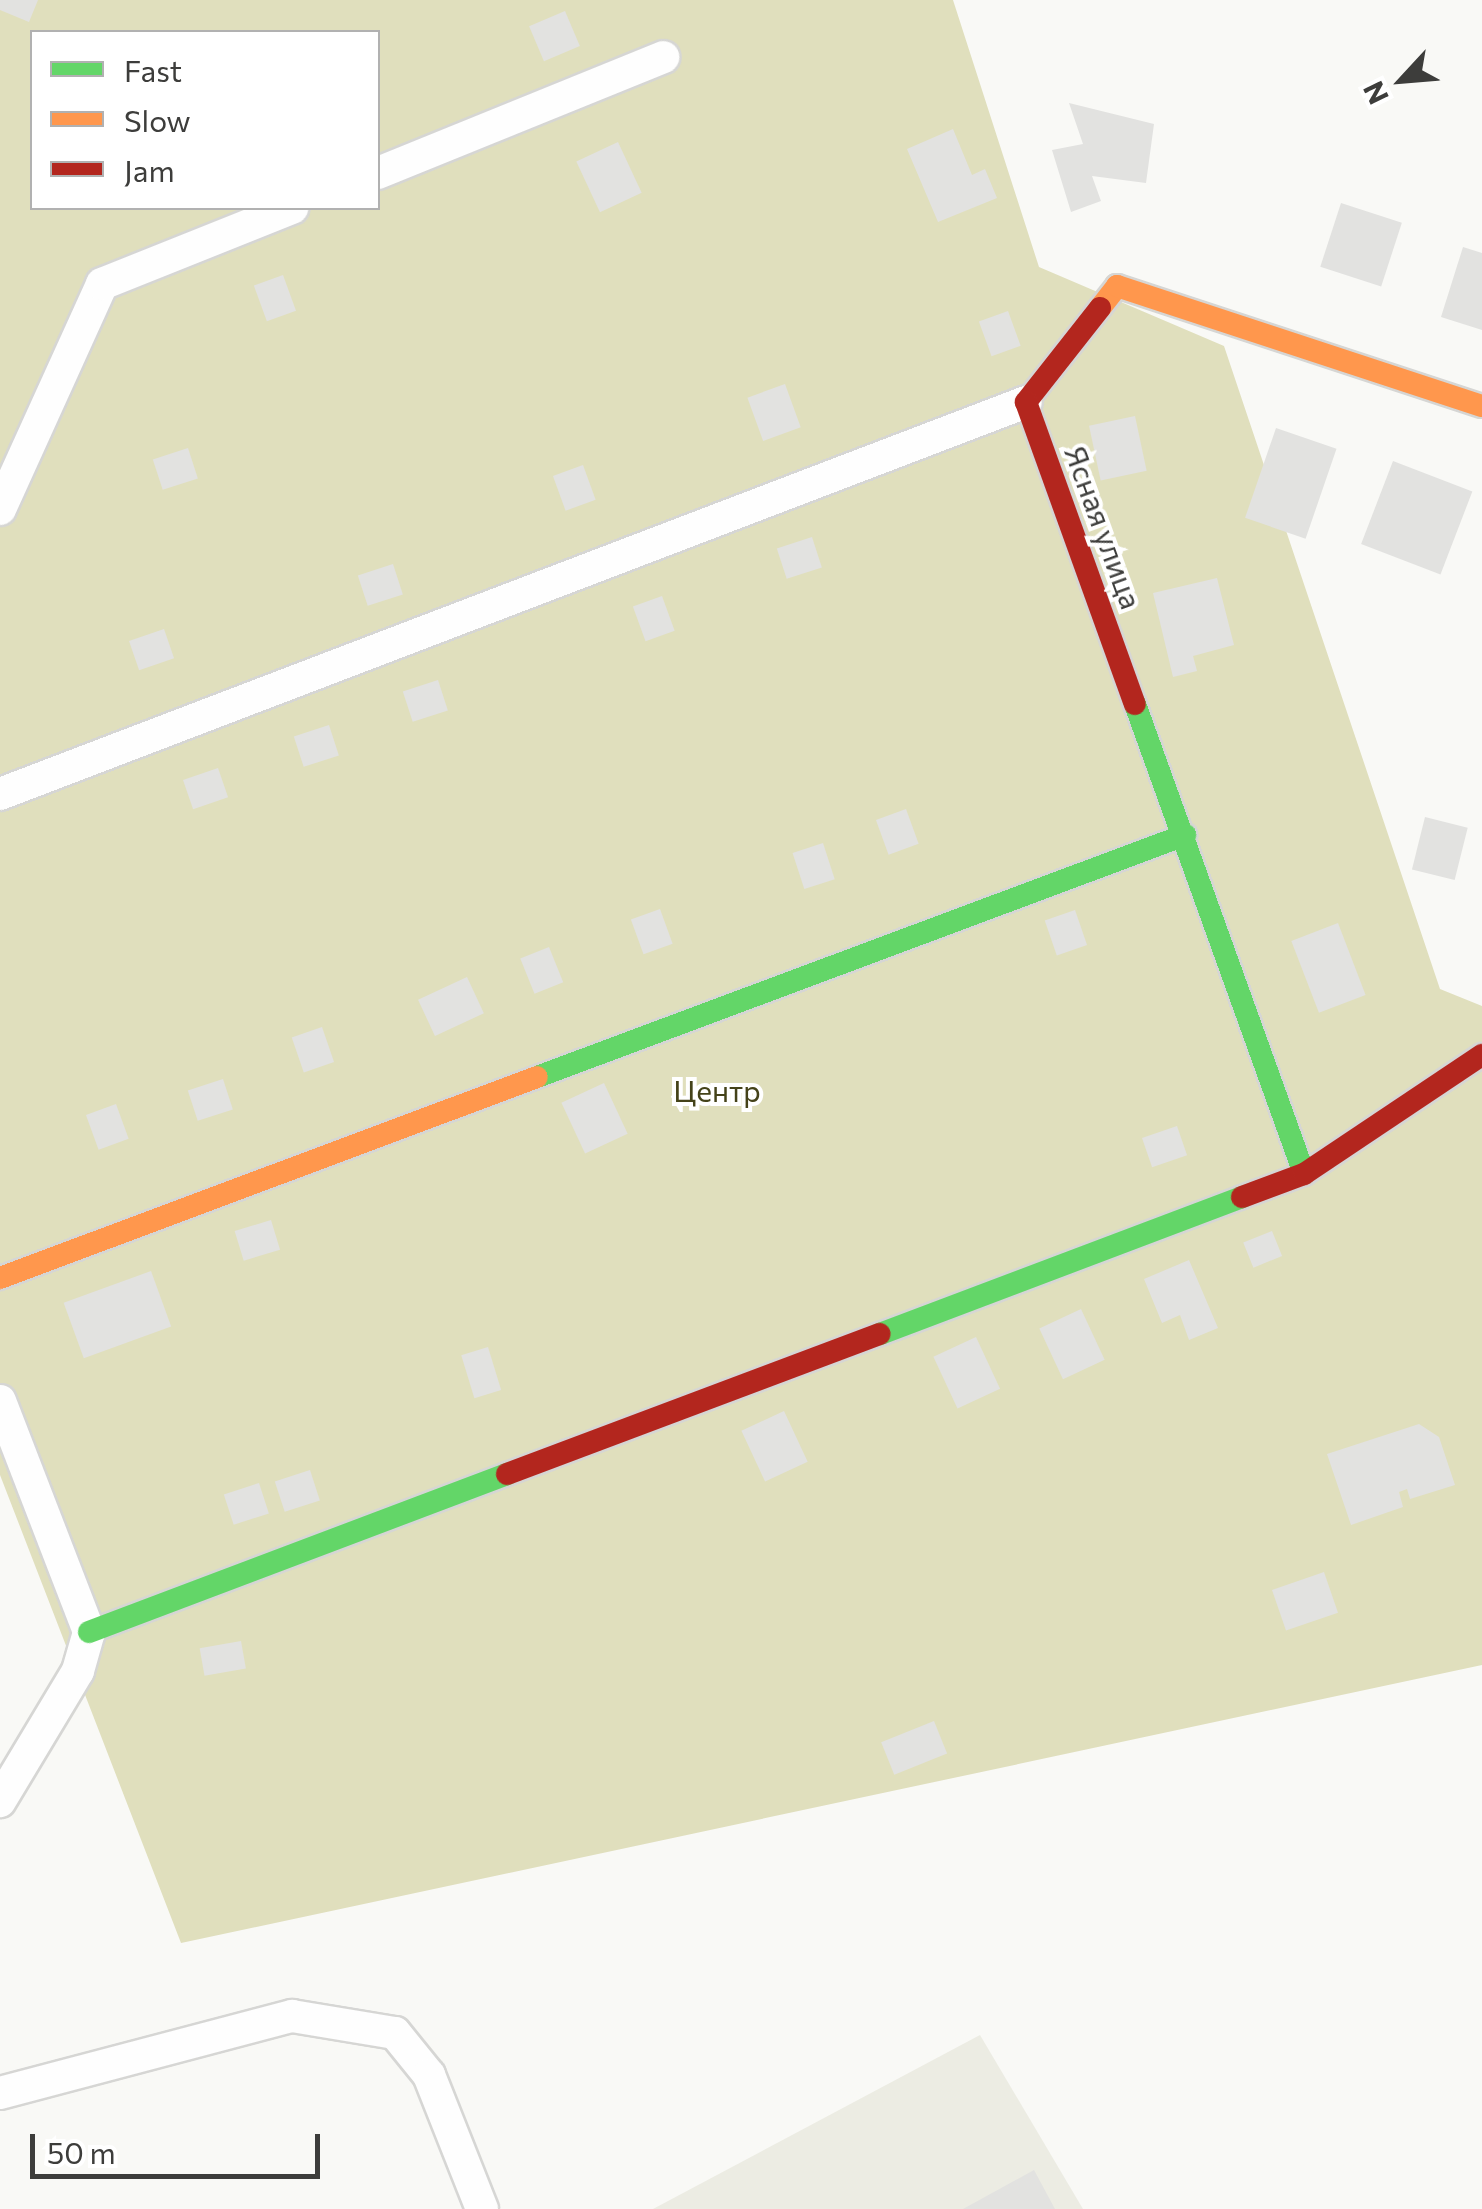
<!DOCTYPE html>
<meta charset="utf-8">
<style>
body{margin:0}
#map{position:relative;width:1482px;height:2209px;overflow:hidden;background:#f9f9f6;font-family:Commissioner,sans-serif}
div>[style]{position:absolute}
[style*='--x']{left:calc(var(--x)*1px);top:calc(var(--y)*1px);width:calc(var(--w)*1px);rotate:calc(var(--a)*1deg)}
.built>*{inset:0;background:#ecece3}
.green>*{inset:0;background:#e0dfbd}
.building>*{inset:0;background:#e2e2e0;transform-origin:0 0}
.roads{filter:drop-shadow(2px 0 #d6d6d4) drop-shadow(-2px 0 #d6d6d4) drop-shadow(0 2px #d6d6d4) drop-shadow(0 -2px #d6d6d4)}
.street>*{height:32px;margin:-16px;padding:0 16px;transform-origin:16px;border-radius:16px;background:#fefefe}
.fast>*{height:22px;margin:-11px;padding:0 11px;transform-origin:11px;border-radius:11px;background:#63d668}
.slow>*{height:22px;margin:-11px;padding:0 11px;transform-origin:11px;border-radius:11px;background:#ff974d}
.jam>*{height:22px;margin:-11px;padding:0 11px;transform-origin:11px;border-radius:11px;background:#b3261e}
span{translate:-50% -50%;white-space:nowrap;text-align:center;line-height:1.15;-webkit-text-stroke:8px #fff;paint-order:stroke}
.street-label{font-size:30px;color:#3d3d3b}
.park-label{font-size:30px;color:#444219}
.legend{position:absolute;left:30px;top:30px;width:350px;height:180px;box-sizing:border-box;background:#fff;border:2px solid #b1b1b1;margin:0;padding:12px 18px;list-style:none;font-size:30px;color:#3d3d3b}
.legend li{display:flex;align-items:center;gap:20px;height:50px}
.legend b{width:50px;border:2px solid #b1b1b1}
.north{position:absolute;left:1352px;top:30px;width:100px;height:100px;-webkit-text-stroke:8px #fff;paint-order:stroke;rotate:244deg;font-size:28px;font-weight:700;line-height:40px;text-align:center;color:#3d3d3b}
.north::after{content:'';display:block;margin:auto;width:35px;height:45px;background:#3d3d3b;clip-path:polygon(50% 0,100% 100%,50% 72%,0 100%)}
.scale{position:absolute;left:30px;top:2134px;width:290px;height:45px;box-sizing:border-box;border:5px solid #3d3d3b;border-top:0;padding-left:12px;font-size:30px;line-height:35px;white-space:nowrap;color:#3d3d3b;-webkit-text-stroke:8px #fff;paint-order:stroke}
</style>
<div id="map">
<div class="built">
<div style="clip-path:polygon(980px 2035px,1083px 2209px,653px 2209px)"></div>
</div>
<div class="green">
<div style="clip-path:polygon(evenodd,0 0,953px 0,1039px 267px,1224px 346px,1440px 989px,1482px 1006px,1482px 1665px,181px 1943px,0 1475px,0 0,32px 32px,378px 32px,378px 208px,32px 208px,32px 32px)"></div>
</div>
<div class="building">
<div style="clip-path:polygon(0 0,38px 0,29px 22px,0 10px)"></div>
<div style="left:565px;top:11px;width:38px;height:39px;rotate:67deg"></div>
<div style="clip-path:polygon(1069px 103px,1154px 124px,1146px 183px,1092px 176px,1101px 201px,1071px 212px,1052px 150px,1083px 144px)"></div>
<div style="clip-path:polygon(953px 129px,972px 175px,985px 169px,997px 198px,938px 222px,907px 149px)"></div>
<div style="left:618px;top:142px;width:56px;height:46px;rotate:65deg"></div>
<div style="left:1341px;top:203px;width:64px;height:67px;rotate:18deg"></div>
<div style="clip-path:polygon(1463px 247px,1482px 253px,1482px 330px,1441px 317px)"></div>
<div style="left:283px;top:275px;width:38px;height:31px;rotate:70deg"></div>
<div style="left:1008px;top:311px;width:37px;height:31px;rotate:70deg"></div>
<div style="left:785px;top:384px;width:46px;height:40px;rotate:70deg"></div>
<div style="left:1135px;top:416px;width:56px;height:47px;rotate:78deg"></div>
<div style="left:1276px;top:428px;width:64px;height:95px;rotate:19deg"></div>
<div style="left:188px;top:448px;width:32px;height:37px;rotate:72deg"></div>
<div style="left:1393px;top:461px;width:85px;height:89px;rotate:21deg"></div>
<div style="left:583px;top:465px;width:37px;height:32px;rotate:70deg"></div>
<div style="left:812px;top:537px;width:32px;height:37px;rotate:72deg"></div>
<div style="left:393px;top:564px;width:32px;height:37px;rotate:72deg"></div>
<div style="clip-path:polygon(1217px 578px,1234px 645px,1193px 656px,1197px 671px,1173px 677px,1153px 593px)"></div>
<div style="left:662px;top:596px;width:37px;height:31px;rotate:70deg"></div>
<div style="left:164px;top:629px;width:31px;height:37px;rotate:71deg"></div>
<div style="left:438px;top:680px;width:32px;height:37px;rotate:72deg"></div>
<div style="left:329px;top:725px;width:32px;height:37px;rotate:72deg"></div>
<div style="left:218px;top:768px;width:31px;height:37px;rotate:71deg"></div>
<div style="left:906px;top:809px;width:37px;height:32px;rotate:70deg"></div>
<div style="left:1425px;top:817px;width:44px;height:54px;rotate:14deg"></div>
<div style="left:823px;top:843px;width:38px;height:32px;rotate:72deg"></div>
<div style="left:660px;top:909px;width:37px;height:31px;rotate:70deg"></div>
<div style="left:1075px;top:910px;width:37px;height:32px;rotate:71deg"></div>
<div style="left:1338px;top:923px;width:77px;height:50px;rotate:69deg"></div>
<div style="left:549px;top:947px;width:38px;height:31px;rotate:68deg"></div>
<div style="left:467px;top:977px;width:40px;height:54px;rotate:65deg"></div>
<div style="left:322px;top:1027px;width:37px;height:32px;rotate:71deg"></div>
<div style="left:223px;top:1079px;width:32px;height:37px;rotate:72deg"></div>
<div style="left:604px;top:1083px;width:56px;height:47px;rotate:65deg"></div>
<div style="left:116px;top:1104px;width:37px;height:32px;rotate:70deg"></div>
<div style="left:1177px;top:1126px;width:31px;height:37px;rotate:71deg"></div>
<div style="left:271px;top:1220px;width:31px;height:38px;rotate:73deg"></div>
<div style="left:1272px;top:1231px;width:27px;height:31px;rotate:68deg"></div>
<div style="clip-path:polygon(1189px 1260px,1218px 1328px,1189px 1340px,1180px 1315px,1162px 1323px,1144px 1279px)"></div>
<div style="left:151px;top:1271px;width:59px;height:93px;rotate:70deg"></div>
<div style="left:1081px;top:1309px;width:56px;height:46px;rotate:65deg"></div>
<div style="left:976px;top:1337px;width:57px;height:47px;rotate:65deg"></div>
<div style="left:488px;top:1347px;width:45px;height:28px;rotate:73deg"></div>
<div style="left:784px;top:1411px;width:56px;height:47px;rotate:65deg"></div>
<div style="clip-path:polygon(1419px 1424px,1439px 1437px,1455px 1485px,1410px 1499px,1407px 1489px,1399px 1492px,1403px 1507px,1351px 1525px,1327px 1454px)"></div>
<div style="left:310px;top:1470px;width:32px;height:37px;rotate:72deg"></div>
<div style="left:259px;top:1483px;width:32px;height:37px;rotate:72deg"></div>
<div style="left:1324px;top:1572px;width:43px;height:55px;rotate:71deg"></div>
<div style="left:241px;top:1641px;width:28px;height:42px;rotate:80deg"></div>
<div style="left:934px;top:1721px;width:35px;height:57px;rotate:68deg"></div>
<div style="clip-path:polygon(1034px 2170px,1055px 2209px,963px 2209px)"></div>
</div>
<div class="roads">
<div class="street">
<div style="--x:378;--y:173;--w:308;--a:-22.1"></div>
<div style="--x:0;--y:509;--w:247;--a:-65.6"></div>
<div style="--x:102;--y:284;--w:205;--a:-21.8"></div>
<div style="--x:0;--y:794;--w:1098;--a:-20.91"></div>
<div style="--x:0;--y:1401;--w:248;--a:68.9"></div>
<div style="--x:89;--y:1632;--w:41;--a:105.8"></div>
<div style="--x:78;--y:1671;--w:152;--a:121"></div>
<div style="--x:0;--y:2093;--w:302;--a:-14.8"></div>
<div style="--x:292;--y:2016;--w:104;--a:9.4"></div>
<div style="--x:395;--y:2033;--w:54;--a:51"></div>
<div style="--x:429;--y:2075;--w:144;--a:68.4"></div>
</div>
<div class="fast">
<div style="--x:1135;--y:704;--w:499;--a:70.2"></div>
<div style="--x:537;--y:1077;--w:692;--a:-20.48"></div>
<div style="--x:880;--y:1334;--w:387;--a:-20.7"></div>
<div style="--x:89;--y:1632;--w:447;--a:-20.7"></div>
</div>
<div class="slow">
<div style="--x:1100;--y:308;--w:28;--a:-52"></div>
<div style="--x:1117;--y:286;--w:384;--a:18.2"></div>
<div style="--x:0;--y:1278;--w:573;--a:-20.52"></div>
</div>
<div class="jam">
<div style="--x:1100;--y:308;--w:120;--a:128.2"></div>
<div style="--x:1026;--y:402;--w:321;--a:70.2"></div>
<div style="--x:1242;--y:1197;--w:66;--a:-20.4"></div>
<div style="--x:1304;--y:1174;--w:214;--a:-33.8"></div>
<div style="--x:507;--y:1474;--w:398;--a:-20.6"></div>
</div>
</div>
<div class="street-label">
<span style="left:1104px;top:527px;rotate:70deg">Ясная улица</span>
</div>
<div class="park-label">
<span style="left:717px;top:1090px">Центр</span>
</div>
<ul class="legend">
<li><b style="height:12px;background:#63d668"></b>Fast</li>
<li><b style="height:12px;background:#ff974d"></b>Slow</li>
<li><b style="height:12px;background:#b3261e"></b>Jam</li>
</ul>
<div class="north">N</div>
<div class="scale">50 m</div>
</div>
